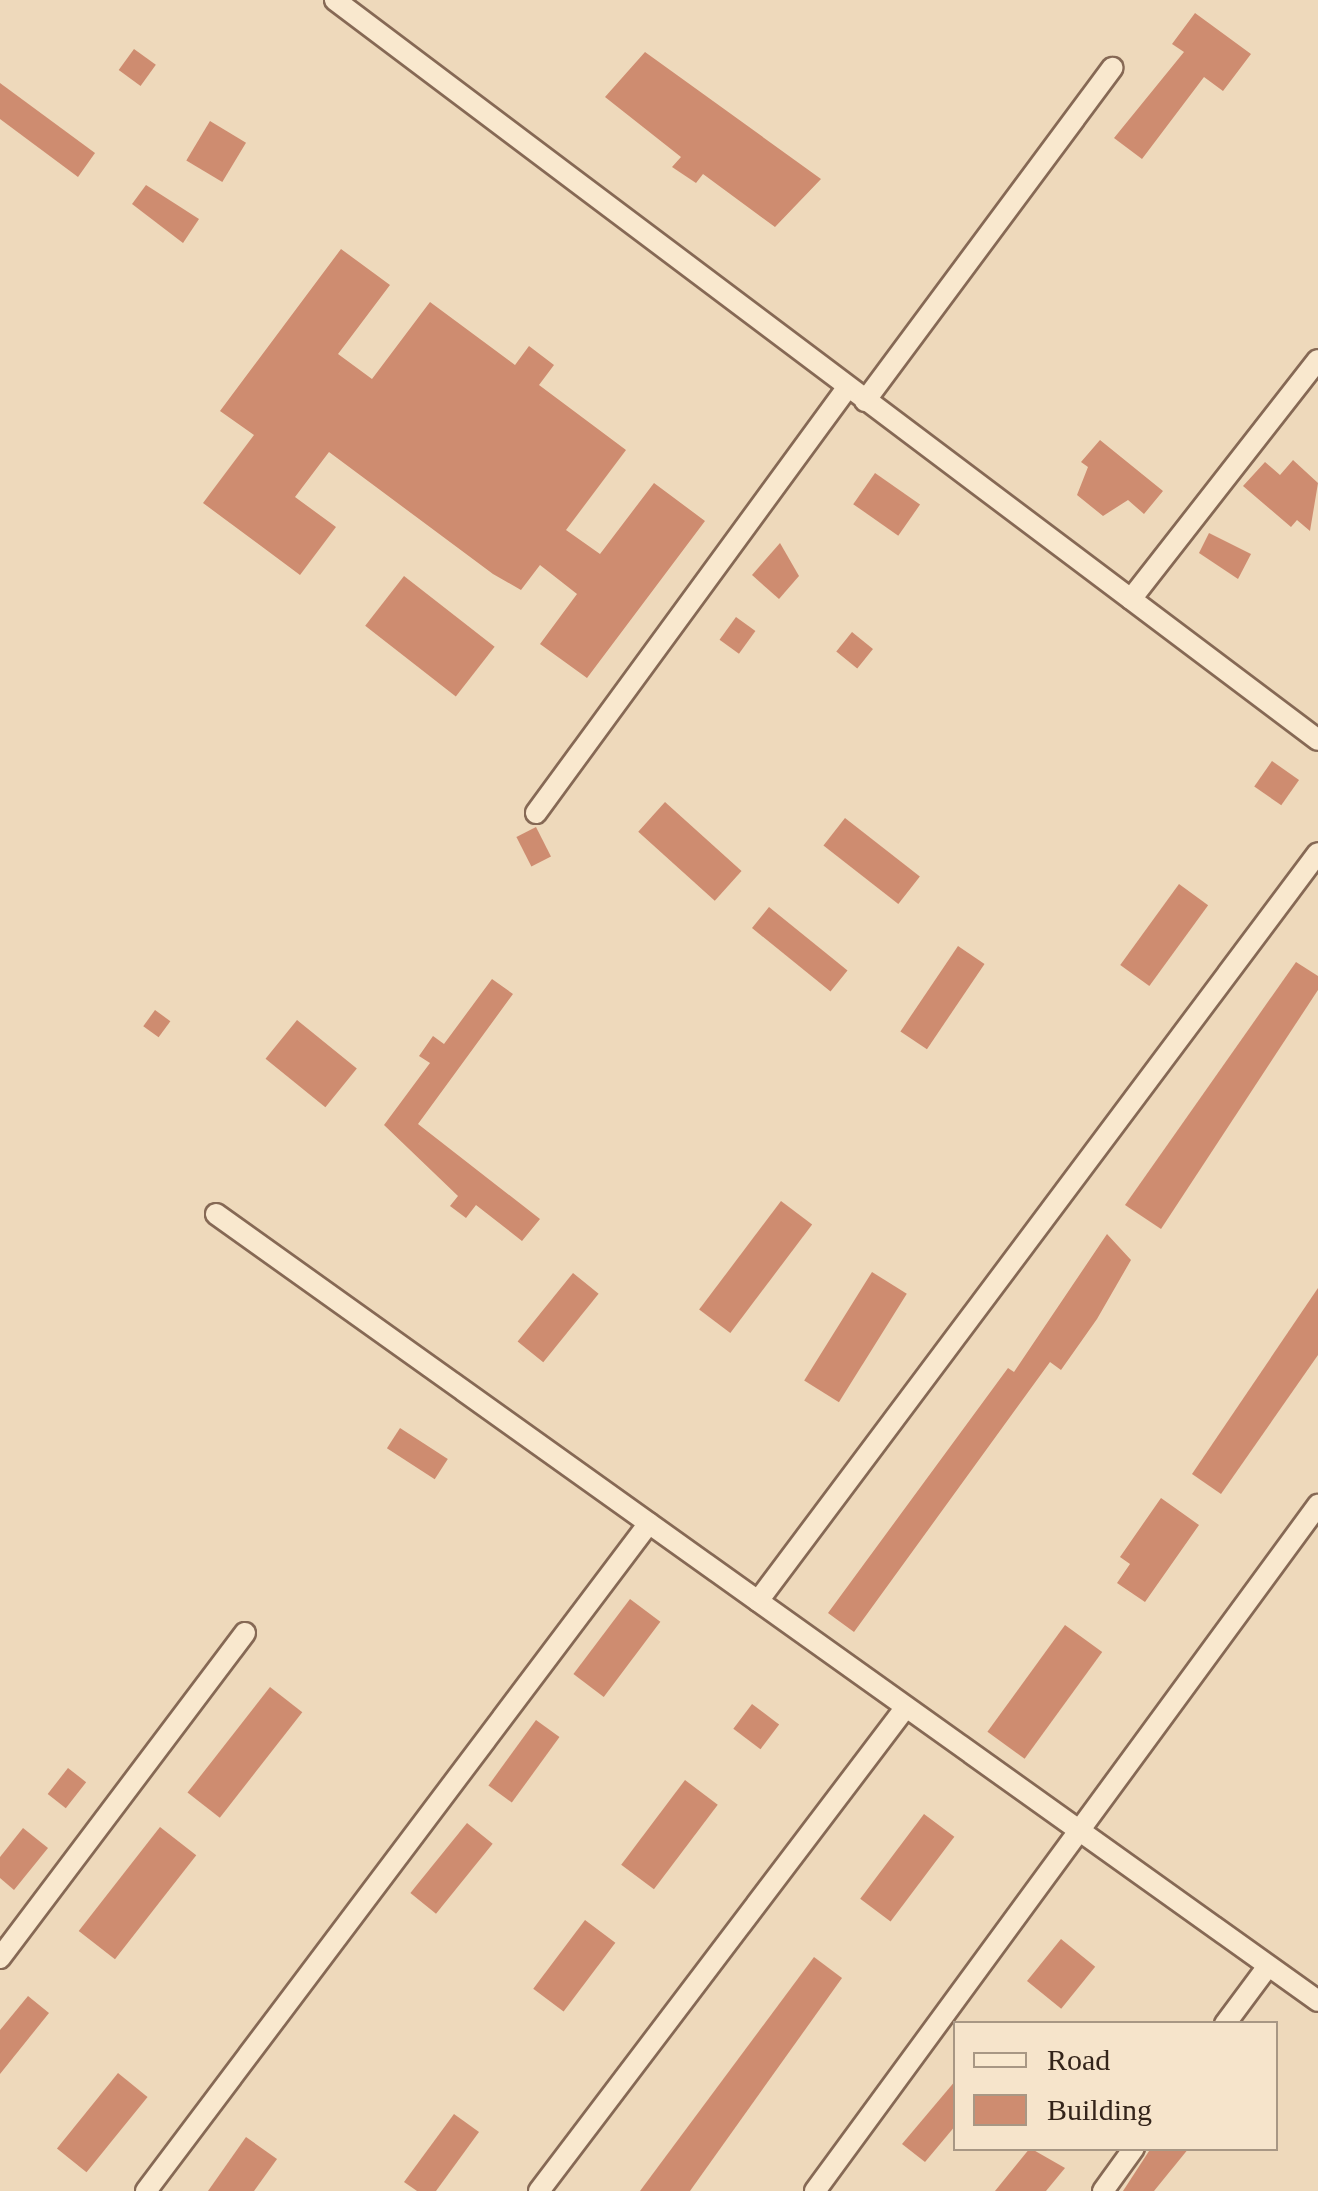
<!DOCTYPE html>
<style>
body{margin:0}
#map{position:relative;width:1318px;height:2191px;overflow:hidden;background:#eed9bb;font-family:Georgia,serif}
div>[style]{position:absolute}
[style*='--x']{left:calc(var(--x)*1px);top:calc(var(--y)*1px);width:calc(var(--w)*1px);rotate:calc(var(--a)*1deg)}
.building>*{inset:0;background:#ce8c70;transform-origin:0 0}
.roads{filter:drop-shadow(2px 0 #866955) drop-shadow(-2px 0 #866955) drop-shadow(0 2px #866955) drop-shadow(0 -2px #866955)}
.street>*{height:20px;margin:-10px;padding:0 10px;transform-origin:10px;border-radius:10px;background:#f9e8ce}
span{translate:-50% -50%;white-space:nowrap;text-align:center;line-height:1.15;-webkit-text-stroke:8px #f6e4cb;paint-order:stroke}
.legend{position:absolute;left:953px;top:2021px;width:325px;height:130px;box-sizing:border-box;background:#f6e4cb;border:2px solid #a89784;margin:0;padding:12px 18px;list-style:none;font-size:30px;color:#34241a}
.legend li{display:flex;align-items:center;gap:20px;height:50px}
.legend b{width:50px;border:2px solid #a89784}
</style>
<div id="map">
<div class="building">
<div style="clip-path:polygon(1195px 13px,1251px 54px,1223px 91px,1204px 77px,1142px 159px,1114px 138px,1184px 52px,1172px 44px)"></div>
<div style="left:134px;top:49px;width:27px;height:26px;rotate:36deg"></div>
<div style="clip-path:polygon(645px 52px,821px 179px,775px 227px,703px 174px,696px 183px,672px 167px,681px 157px,605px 97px)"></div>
<div style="clip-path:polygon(0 83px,95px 153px,78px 177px,0 119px)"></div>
<div style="left:210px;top:121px;width:42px;height:46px;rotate:31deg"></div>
<div style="clip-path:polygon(146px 185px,199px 219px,183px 243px,132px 204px)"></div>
<div style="clip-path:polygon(341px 249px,390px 285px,338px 354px,372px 379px,430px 302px,515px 365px,529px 346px,554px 365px,539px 385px,626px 450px,566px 530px,600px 554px,654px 483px,705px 521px,587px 678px,540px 644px,577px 594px,540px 565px,521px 590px,493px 574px,329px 452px,295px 497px,336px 527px,300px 575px,203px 503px,254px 435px,220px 411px)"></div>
<div style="clip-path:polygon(1100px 440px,1163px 491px,1144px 514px,1128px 500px,1103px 516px,1077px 495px,1088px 467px,1081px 462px)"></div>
<div style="clip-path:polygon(1293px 460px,1318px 483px,1310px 531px,1297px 520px,1291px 527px,1243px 486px,1265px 462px,1280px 475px)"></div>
<div style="left:875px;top:473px;width:55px;height:38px;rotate:35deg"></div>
<div style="clip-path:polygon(1209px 533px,1251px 554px,1238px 579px,1199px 553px)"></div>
<div style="clip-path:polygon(780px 543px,799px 576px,779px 599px,752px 575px)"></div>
<div style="left:404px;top:576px;width:115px;height:63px;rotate:38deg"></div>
<div style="left:736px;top:617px;width:24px;height:28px;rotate:36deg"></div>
<div style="left:852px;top:632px;width:27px;height:25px;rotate:39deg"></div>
<div style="left:1272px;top:761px;width:33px;height:31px;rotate:35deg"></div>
<div style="left:665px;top:802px;width:103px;height:40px;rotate:42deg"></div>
<div style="left:845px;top:818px;width:95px;height:35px;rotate:38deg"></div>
<div style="left:536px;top:827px;width:33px;height:22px;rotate:63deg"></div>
<div style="left:1179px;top:884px;width:36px;height:100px;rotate:36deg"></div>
<div style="left:769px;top:907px;width:101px;height:27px;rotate:39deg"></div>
<div style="left:958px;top:946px;width:32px;height:103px;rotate:34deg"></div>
<div style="clip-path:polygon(1296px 962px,1318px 976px,1318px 990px,1161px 1229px,1125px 1205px)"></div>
<div style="clip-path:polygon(492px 979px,513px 994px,418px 1124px,540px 1219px,522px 1241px,476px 1205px,466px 1218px,450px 1206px,458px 1196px,384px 1125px,430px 1063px,419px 1056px,433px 1036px,444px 1044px)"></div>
<div style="left:155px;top:1010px;width:19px;height:20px;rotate:36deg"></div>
<div style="left:297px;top:1020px;width:77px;height:50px;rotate:39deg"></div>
<div style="left:781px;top:1201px;width:39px;height:136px;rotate:37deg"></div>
<div style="clip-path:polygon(1107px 1234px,1131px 1260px,1097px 1319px,1061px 1370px,1050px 1362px,854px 1632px,828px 1613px,1008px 1368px,1014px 1372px)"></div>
<div style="left:872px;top:1272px;width:41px;height:128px;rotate:32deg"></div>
<div style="left:573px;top:1273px;width:33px;height:88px;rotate:39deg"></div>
<div style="clip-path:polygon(1318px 1288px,1318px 1355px,1221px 1494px,1192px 1474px)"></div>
<div style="left:400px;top:1428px;width:57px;height:24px;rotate:33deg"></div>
<div style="clip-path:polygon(1161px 1498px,1199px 1525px,1145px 1602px,1117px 1583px,1130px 1564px,1120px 1557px)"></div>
<div style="left:630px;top:1599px;width:38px;height:94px;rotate:37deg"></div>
<div style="left:1065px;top:1625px;width:46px;height:132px;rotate:36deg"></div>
<div style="left:270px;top:1687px;width:41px;height:134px;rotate:38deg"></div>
<div style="left:752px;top:1704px;width:34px;height:31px;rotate:37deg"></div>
<div style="left:536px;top:1720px;width:29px;height:81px;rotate:36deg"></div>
<div style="left:68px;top:1768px;width:23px;height:33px;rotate:38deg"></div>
<div style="left:685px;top:1780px;width:41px;height:106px;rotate:37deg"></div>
<div style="left:924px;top:1814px;width:38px;height:106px;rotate:37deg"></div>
<div style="left:467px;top:1823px;width:33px;height:90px;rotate:39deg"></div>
<div style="left:160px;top:1827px;width:46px;height:132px;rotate:38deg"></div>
<div style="clip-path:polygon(23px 1828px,48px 1848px,14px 1890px,0 1878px,0 1857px)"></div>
<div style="left:585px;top:1920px;width:38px;height:86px;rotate:37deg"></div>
<div style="left:1061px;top:1939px;width:44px;height:54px;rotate:39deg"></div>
<div style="clip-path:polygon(814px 1957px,842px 1978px,690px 2191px,640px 2191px)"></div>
<div style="clip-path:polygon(28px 1996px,49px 2013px,0 2074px,0 2030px)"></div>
<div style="left:118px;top:2073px;width:38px;height:97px;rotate:39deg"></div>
<div style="clip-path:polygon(956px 2080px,956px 2125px,925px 2162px,902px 2144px)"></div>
<div style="clip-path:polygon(454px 2114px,479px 2132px,436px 2191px,417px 2191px,404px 2182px)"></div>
<div style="clip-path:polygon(246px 2137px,277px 2159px,254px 2191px,208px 2191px)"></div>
<div style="clip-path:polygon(1030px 2148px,1065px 2168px,1046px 2191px,995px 2191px)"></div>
<div style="clip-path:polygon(1151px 2148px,1189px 2148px,1154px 2191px,1123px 2191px)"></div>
</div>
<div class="roads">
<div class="street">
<div style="--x:335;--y:0;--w:1230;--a:36.97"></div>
<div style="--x:865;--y:401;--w:415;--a:-53.4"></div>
<div style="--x:1131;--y:599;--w:303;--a:-52"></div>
<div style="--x:536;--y:813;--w:527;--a:-53.8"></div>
<div style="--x:216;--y:1214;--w:1354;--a:35.53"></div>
<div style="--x:758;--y:1601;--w:934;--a:-53.18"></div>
<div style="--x:0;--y:1958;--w:407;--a:-53"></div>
<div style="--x:1225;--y:2024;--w:72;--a:-53.4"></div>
<div style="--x:146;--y:2191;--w:836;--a:-53.02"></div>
<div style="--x:539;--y:2191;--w:607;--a:-52.83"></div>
<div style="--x:815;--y:2191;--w:851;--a:-53.75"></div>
<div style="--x:1103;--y:2191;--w:53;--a:-54.2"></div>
</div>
</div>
<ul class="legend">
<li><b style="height:12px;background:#f9e8ce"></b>Road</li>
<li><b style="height:28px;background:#ce8c70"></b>Building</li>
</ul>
</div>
